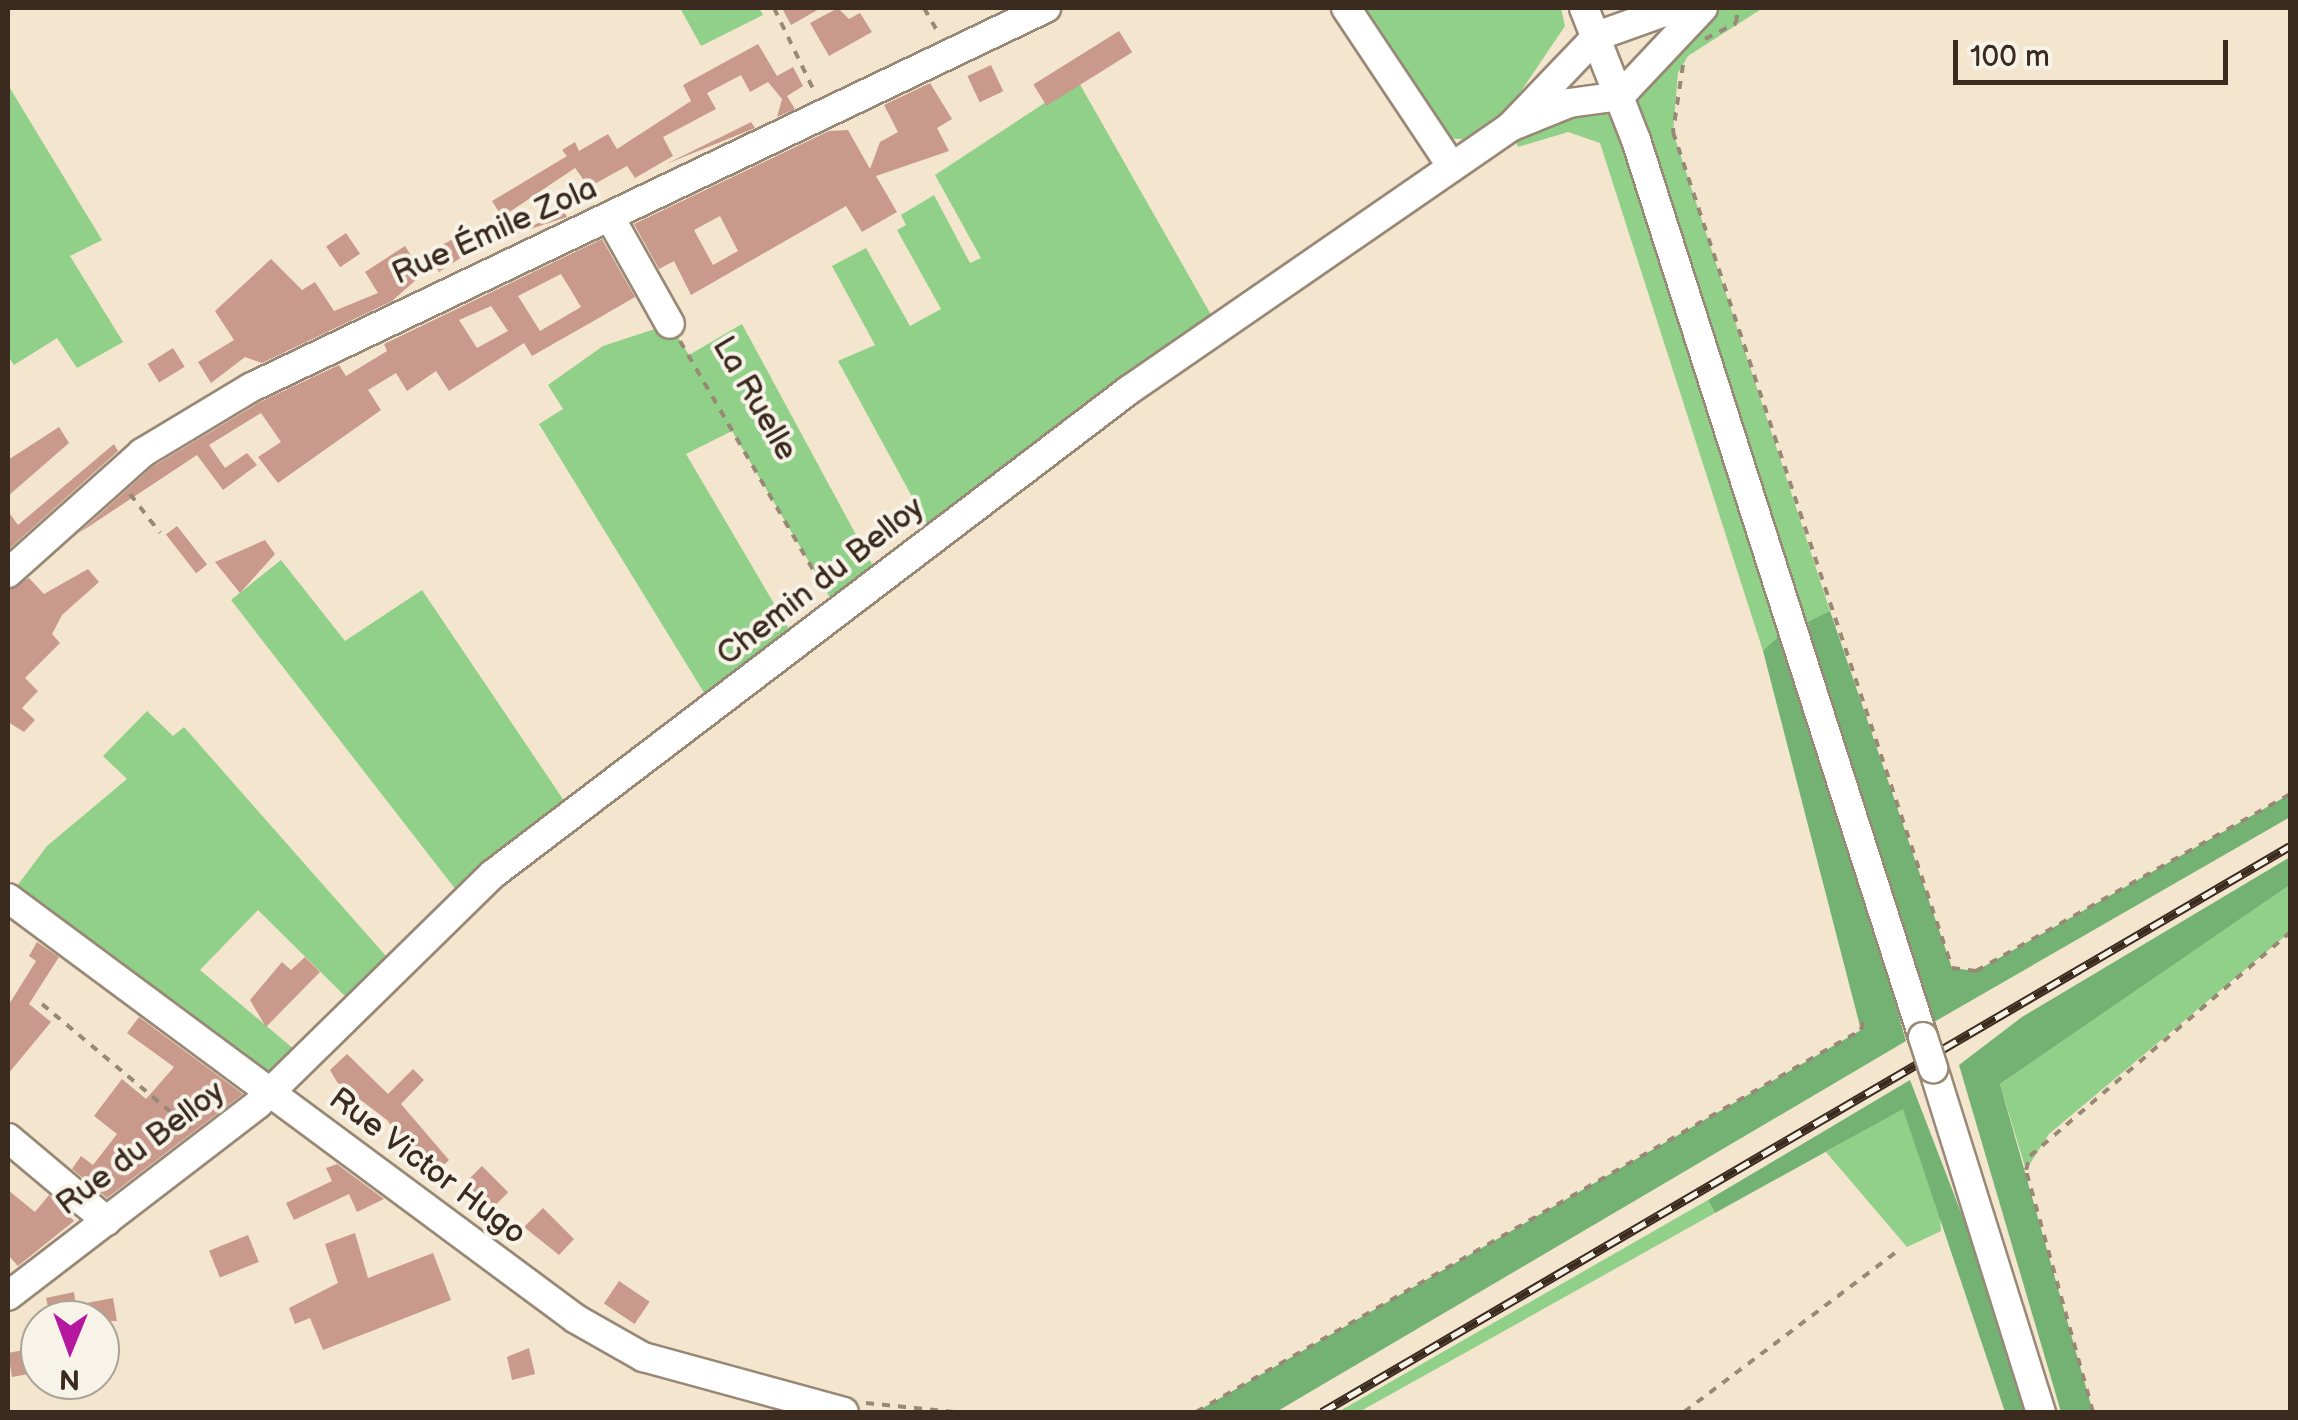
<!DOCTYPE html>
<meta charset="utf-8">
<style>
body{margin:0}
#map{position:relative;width:2298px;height:1420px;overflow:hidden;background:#f4e5cf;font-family:"Balsamiq Sans",sans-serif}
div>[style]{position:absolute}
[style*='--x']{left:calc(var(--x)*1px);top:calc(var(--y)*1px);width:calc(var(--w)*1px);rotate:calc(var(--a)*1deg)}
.green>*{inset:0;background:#90d088}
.forest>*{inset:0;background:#74b274}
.building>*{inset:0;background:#c9998b;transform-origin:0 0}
.path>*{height:4px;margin-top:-2px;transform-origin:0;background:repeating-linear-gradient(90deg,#988876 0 8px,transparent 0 16px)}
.roads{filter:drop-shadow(2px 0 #988876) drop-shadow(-2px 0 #988876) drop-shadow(0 2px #988876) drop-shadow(0 -2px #988876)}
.minor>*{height:28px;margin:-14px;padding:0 14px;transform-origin:14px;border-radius:14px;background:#fff}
.rail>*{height:9px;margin-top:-4.5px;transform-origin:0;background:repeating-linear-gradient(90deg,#f7f3e8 0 15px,#3b2a1e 0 30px);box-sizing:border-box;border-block:2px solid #3b2a1e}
.bridges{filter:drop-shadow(2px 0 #988876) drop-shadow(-2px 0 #988876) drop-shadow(0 2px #988876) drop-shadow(0 -2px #988876)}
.minor-bridge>*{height:28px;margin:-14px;padding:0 14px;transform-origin:14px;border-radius:14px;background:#fff}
span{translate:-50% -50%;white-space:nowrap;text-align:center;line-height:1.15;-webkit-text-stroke:8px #f7f3e8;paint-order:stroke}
.street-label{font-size:32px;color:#3b2a1e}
.frame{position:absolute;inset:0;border:10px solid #3b2a1e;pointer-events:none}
.north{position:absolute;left:20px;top:1300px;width:100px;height:100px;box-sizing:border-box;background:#f7f3e8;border:2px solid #aca397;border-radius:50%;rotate:181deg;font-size:28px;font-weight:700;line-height:40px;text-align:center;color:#3b2a1e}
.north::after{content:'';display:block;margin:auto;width:35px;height:45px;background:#b5179e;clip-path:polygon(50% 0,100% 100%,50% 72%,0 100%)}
.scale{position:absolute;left:1953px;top:40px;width:275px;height:45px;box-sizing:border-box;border:5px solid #3b2a1e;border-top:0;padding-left:12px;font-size:30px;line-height:35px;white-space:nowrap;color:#3b2a1e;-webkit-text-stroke:8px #f7f3e8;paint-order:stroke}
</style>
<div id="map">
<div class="green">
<div style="clip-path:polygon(680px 8px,759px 8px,763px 15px,701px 46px)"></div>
<div style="clip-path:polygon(1346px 8px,1561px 8px,1565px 26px,1511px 106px,1472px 140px,1446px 138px)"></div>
<div style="clip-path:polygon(1703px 8px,1763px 8px,1688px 56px,1678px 73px,1673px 132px,1830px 611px,1763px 651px,1600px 143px,1568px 132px,1518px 147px,1510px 127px,1620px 96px)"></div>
<div style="clip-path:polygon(1078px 81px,1214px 320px,934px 537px,838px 361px,875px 345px,832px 266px,866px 248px,910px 326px,941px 309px,897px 230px,906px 225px,901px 215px,934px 195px,970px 263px,981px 258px,935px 175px)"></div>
<div style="clip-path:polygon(8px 85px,102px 240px,70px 256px,123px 342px,77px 368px,57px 338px,14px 365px,8px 356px)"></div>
<div style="clip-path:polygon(670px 324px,689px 355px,742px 324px,881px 581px,839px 613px,732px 431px,686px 454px,799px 646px,714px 709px,539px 424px,563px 409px,548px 385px,603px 346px)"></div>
<div style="clip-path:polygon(281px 560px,345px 641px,422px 590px,573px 814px,463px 899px,231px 600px)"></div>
<div style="clip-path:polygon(147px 711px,173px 736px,184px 727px,393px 964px,355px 1006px,258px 910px,200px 970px,295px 1050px,270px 1094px,8px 898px,47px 846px,127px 779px,103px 756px)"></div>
<div style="clip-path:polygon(2290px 885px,2290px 932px,2049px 1134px,2026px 1170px,2000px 1084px)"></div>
<div style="clip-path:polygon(1903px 1108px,1939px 1197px,1941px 1231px,1907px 1247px,1826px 1152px)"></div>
<div style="clip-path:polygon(1708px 1200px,1715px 1213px,1359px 1412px,1338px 1412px)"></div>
</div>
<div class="forest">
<div style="clip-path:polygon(1830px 611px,1952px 968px,1976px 971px,2290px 794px,2290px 817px,1934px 1022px,1816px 657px,1808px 622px)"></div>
<div style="clip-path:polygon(1779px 636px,1815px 726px,1906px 1041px,1276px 1412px,1196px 1412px,1861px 1030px,1763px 651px)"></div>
<div style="clip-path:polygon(2290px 857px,2290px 885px,2000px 1084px,2093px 1412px,2061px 1412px,1959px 1065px,2022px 1017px)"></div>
<div style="clip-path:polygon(1910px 1080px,1970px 1236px,2024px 1412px,2005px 1412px,1903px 1109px,1715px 1213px,1708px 1200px)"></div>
</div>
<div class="building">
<div style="clip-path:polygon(782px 8px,821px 8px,791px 25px)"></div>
<div style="clip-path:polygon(838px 8px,849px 19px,860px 13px,872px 32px,829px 56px,810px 23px)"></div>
<div style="left:1119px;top:31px;width:25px;height:101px;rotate:58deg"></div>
<div style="clip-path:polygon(758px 44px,777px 76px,793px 67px,803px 86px,787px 96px,795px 109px,777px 117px,782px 99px,768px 82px,750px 92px,741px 75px,707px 93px,716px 109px,663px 137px,673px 156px,635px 178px,627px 166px,589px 187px,575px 168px,502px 217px,492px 201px,567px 156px,562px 150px,575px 142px,579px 151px,608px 134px,617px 149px,691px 101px,683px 85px)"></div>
<div style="left:991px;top:65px;width:29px;height:26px;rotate:65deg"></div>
<div style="clip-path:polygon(evenodd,930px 83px,952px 119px,937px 128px,949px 151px,876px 176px,897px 212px,862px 232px,846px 206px,691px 295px,674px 261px,659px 269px,634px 224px,829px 131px,848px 130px,870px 169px,880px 142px,898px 132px,884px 105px,930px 83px,720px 216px,738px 251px,713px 265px,694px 230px,720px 216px)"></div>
<div style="clip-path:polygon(751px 122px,755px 128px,666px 164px,723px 136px)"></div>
<div style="clip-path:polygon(564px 211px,567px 217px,515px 234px)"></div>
<div style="left:346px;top:233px;width:25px;height:24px;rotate:56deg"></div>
<div style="clip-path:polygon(455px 238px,465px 255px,439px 272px,434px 264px,392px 301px,262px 363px,245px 357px,211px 383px,198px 362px,234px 340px,215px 311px,271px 259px,302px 290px,315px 282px,334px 311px,378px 293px,365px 272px,405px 246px,414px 260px)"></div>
<div style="clip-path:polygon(evenodd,602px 239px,635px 297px,590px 323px,532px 356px,524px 343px,449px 391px,436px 371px,407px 391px,396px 373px,368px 390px,381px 410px,278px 483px,258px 457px,281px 442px,261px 413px,209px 445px,225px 468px,247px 453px,257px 465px,223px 490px,197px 455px,79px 533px,152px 467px,260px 402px,339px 365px,346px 376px,387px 351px,384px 344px,602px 239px,561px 274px,581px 307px,540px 331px,518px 296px,561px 274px,602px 239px,491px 306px,508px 331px,477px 348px,459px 320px,491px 306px)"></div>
<div style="left:173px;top:348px;width:22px;height:30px;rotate:58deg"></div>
<div style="clip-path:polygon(59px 427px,69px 443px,8px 496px,8px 460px)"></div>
<div style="clip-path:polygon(114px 444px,118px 451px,8px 550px,8px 511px,18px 525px)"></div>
<div style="left:177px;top:526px;width:49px;height:14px;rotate:52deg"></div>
<div style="clip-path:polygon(265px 540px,275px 554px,240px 593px,215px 562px)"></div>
<div style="clip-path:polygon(88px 569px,99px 582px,62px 615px,52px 634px,60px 643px,25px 678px,38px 691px,22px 708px,35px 720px,24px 732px,8px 722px,8px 590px,29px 578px,44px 594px)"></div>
<div style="clip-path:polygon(37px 942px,59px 957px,29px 1004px,51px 1022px,8px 1074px,8px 1006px,36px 961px,29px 956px)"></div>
<div style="clip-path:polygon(305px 957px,320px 972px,266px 1027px,250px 1000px,282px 962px,291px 970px)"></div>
<div style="clip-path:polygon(139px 1017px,243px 1094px,107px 1198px,72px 1169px,81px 1156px,93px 1165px,117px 1134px,94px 1116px,122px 1079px,146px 1099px,174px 1067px,127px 1033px)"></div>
<div style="clip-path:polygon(347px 1054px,388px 1094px,413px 1069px,424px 1080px,401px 1104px,449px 1160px,431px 1177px,387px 1120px,337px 1082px,330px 1070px)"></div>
<div style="clip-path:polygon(337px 1164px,384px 1199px,357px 1212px,349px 1194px,294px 1220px,286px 1203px,332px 1181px,326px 1168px)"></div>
<div style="left:482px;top:1166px;width:37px;height:24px;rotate:45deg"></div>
<div style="clip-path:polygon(8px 1190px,35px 1212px,49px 1195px,74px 1221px,18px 1266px,8px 1255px)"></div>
<div style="clip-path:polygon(543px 1208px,574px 1239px,559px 1255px,524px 1227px)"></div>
<div style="clip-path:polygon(355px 1233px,368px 1278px,433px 1253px,451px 1300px,323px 1350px,310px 1318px,295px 1324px,289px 1308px,338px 1283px,325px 1244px)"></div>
<div style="left:248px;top:1235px;width:29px;height:42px;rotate:68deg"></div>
<div style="left:619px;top:1281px;width:37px;height:27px;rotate:34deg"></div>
<div style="clip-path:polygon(74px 1292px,76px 1305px,113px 1298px,117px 1321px,51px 1320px,46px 1298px)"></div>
<div style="clip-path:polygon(40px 1347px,40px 1372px,12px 1377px,8px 1353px)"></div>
<div style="clip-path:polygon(529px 1348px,535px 1374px,512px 1380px,507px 1357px)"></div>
</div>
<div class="path">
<div style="--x:774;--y:8;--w:94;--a:64.2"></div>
<div style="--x:924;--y:8;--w:30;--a:60"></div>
<div style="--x:1705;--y:39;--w:35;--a:-27"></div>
<div style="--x:1736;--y:23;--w:15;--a:-82"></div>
<div style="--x:1683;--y:65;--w:68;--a:98.5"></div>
<div style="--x:1673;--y:132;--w:881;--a:71.54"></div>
<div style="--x:1952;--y:968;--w:24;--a:7"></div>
<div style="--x:1976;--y:971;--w:360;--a:-29.4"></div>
<div style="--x:680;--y:341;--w:290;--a:59.8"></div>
<div style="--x:130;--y:494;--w:49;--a:52.4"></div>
<div style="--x:42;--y:1004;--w:193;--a:40"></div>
<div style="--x:866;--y:1403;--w:89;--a:5.8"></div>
<div style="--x:1196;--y:1412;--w:767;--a:-29.87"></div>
<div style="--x:1861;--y:1030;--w:14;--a:-78"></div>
<div style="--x:1684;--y:1412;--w:268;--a:-37"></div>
<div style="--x:2093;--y:1412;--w:251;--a:-105.5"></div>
<div style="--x:2026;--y:1170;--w:15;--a:-74"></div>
<div style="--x:2030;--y:1156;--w:343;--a:-40.7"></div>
</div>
<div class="roads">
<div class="minor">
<div style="--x:1346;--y:8;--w:191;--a:56.3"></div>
<div style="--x:1584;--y:8;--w:142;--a:68.5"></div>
<div style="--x:1636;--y:140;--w:942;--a:72.26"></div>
<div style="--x:1620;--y:96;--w:121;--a:-46.7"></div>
<div style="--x:1511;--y:126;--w:124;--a:-46.3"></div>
<div style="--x:1597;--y:36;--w:83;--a:-19.7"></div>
<div style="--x:611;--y:219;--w:120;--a:60.7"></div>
<div style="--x:8;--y:573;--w:180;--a:-41.8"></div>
<div style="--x:142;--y:453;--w:128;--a:-31"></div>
<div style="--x:252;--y:387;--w:880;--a:-25.52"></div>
<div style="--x:8;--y:898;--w:707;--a:36.55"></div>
<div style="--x:576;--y:1319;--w:77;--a:29.6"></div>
<div style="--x:643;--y:1357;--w:208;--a:15.3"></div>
<div style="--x:1933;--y:1068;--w:361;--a:72.6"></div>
<div style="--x:8;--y:1138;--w:129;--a:40"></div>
<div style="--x:8;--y:1296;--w:315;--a:-37.5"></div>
<div style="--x:258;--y:1104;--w:329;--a:-44.4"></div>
<div style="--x:493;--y:874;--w:799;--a:-37.27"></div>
<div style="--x:1129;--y:390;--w:463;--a:-34.6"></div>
<div style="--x:1510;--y:127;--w:64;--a:-22.1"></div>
<div style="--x:1569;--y:103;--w:51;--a:-7.8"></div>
</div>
</div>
<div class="rail">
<div style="--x:1322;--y:1412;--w:1121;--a:-30.32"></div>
</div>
<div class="bridges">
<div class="minor-bridge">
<div style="--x:1923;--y:1037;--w:33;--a:72"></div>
</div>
</div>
<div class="street-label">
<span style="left:495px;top:232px;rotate:-24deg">Rue Émile Zola</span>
<span style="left:754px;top:399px;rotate:60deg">La Ruelle</span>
<span style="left:821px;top:582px;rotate:-38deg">Chemin du Belloy</span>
<span style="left:141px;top:1149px;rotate:-37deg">Rue du Belloy</span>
<span style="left:427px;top:1167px;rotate:37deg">Rue Victor Hugo</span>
</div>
<div class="frame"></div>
<div class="north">N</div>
<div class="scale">100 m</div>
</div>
